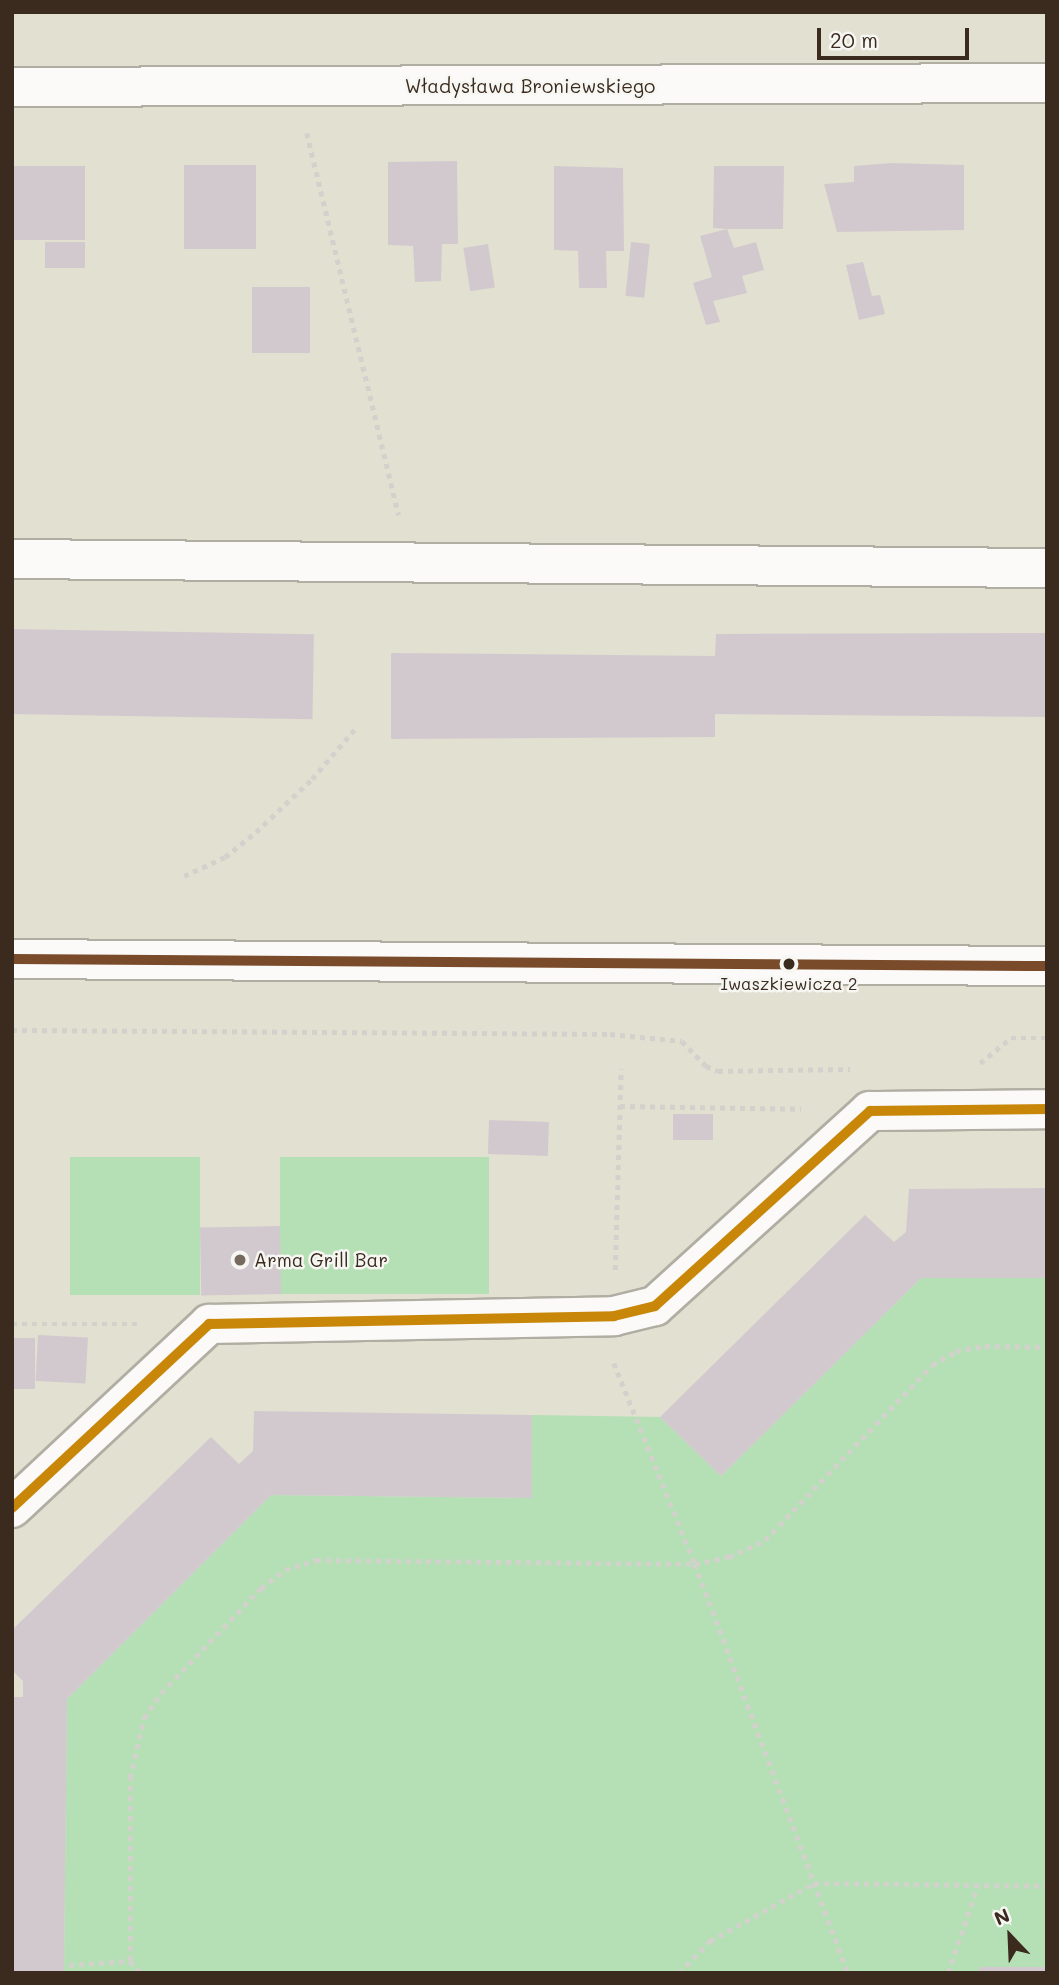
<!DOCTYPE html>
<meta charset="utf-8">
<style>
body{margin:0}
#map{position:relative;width:1059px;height:1985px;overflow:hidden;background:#e2e0d1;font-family:Mali,sans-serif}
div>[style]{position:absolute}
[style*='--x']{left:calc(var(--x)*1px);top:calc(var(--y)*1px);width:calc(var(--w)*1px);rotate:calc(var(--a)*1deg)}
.green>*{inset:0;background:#b5dfb4;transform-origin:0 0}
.building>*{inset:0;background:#d2c9cf;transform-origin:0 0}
.path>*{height:4.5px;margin-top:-2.25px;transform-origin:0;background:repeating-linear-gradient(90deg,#d2d1cc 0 5px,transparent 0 10px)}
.roads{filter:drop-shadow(2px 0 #b0aea3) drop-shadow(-2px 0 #b0aea3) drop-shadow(0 2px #b0aea3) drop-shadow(0 -2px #b0aea3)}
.minor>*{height:38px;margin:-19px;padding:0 19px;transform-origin:19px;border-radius:19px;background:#fbfaf8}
.bus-1>*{height:10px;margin:-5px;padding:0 5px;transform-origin:5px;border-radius:5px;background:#7a4b2a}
.bus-2>*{height:10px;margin:-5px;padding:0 5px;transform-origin:5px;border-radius:5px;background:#c88708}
.dots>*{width:19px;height:19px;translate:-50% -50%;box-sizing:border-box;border:4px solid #f6f6f2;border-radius:50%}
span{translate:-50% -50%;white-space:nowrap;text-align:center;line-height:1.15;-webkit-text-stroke:5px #f6f6f2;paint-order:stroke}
.bus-label{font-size:17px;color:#3b2a1e}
.street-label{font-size:19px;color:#3b2a1e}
.poi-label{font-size:19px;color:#3b2a1e}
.left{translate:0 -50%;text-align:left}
.frame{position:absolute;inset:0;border:14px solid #3b2a1e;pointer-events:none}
.north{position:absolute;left:975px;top:1901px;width:70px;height:70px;-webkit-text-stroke:5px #f6f6f2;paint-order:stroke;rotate:337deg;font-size:19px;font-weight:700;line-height:28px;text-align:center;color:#3b2a1e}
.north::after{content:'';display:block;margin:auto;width:24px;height:32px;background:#3b2a1e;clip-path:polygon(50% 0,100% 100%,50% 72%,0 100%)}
.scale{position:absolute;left:817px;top:28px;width:152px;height:32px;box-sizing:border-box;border:4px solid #3b2a1e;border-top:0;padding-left:9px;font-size:21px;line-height:24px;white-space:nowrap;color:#3b2a1e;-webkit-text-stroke:5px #f6f6f2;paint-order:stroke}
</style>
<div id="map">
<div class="green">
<div style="left:70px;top:1157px;width:130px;height:138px"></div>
<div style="left:280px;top:1157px;width:209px;height:137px"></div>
<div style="clip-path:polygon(921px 1278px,1047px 1278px,1047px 1967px,979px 1967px,979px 1973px,64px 1973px,67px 1699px,271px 1495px,531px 1498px,532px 1415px,660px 1417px,721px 1476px)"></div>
</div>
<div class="building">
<div style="clip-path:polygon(457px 161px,458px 244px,442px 244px,441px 281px,415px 282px,413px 246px,388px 245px,388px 162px)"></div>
<div style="clip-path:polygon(891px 163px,964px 165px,964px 230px,837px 232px,824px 184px,854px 182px,854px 166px)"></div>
<div style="left:184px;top:165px;width:72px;height:84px"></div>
<div style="left:12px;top:166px;width:73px;height:74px"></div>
<div style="clip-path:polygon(554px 166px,623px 168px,624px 251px,606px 251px,607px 288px,579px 288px,578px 251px,554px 250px)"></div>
<div style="clip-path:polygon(714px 166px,784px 166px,783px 229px,727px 229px,734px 248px,756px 242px,764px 270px,742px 276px,747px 293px,713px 301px,720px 322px,706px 325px,693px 283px,712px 277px,700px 236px,727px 229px,713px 228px)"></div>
<div style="left:85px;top:242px;width:26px;height:40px;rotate:90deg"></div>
<div style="left:631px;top:242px;width:19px;height:54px;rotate:6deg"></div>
<div style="left:488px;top:244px;width:44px;height:25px;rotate:81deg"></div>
<div style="clip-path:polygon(863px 262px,872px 296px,880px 295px,885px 314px,859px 320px,846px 265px)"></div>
<div style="left:310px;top:287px;width:66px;height:58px;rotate:90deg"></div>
<div style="left:12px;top:629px;width:302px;height:85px;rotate:1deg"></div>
<div style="clip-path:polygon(1047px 633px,1047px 717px,715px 714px,715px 737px,391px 739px,391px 653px,715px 656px,716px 634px)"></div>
<div style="left:673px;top:1114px;width:40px;height:26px"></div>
<div style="left:549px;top:1122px;width:34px;height:60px;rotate:92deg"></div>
<div style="clip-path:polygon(1047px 1188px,1047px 1278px,921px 1278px,721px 1476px,660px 1417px,865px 1215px,894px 1242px,906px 1232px,909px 1189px)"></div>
<div style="left:280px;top:1226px;width:68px;height:80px;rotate:89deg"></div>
<div style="left:38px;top:1335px;width:50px;height:46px;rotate:3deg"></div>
<div style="left:12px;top:1338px;width:23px;height:51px"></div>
<div style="clip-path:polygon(254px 1411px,532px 1415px,532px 1498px,271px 1495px,67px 1699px,64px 1973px,12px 1973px,12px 1697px,23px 1697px,23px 1681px,12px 1670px,12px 1630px,211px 1437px,239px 1464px,253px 1451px)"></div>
<div style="left:979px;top:1967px;width:68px;height:6px"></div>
</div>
<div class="path">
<div style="--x:307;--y:133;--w:393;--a:76.5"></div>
<div style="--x:184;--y:876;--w:45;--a:-24.9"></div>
<div style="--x:225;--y:857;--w:40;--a:-39"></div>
<div style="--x:256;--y:832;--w:77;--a:-43.4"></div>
<div style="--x:312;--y:779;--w:65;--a:-49.4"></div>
<div style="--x:12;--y:1030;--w:598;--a:0.38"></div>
<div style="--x:610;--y:1034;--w:72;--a:5.6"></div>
<div style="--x:682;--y:1041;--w:35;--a:46"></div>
<div style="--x:706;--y:1066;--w:13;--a:23"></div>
<div style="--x:718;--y:1071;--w:132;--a:-0.9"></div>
<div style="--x:980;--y:1063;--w:40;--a:-39"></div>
<div style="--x:1011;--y:1038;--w:36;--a:0"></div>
<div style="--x:620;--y:1106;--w:181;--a:0.9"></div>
<div style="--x:615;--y:1270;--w:201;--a:-88.3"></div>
<div style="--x:12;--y:1324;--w:129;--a:0"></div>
<div style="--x:614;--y:1363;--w:217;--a:68.1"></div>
<div style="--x:695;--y:1564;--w:437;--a:69.5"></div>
<div style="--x:130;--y:1961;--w:183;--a:-90"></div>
<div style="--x:130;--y:1778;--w:62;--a:-76.9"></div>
<div style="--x:144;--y:1718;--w:30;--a:-56"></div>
<div style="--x:161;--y:1693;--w:145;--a:-46.4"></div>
<div style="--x:261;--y:1588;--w:30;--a:-37"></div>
<div style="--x:285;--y:1570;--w:33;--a:-18"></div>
<div style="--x:316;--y:1560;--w:379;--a:0.6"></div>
<div style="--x:695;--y:1564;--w:35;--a:-12"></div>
<div style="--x:729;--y:1557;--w:40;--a:-25"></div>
<div style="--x:765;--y:1540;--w:242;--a:-46.3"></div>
<div style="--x:932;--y:1365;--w:28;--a:-30"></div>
<div style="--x:956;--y:1351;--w:29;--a:-10"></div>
<div style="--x:985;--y:1346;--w:62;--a:0.9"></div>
<div style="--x:69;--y:1965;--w:61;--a:-3.8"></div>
<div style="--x:130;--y:1961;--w:16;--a:47"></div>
<div style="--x:679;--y:1973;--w:45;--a:-45.9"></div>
<div style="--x:710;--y:1941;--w:119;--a:-29.1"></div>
<div style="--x:814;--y:1883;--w:233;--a:0.7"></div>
<div style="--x:948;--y:1973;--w:93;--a:-71.2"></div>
</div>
<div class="roads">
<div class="minor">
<div style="--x:12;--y:87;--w:1035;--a:-0.22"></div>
<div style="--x:12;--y:559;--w:1035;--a:0.5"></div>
<div style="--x:12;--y:959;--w:1035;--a:0.39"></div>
<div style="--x:12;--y:1508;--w:270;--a:-43"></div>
<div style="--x:209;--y:1324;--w:405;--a:-1.1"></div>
<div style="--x:614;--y:1316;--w:42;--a:-13.7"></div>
<div style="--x:655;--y:1306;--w:290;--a:-42.2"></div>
<div style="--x:870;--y:1111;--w:177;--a:-0.6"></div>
</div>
</div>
<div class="bus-1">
<div style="--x:12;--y:959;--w:1035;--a:0.39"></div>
</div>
<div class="bus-2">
<div style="--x:12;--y:1508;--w:270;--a:-43"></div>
<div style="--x:209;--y:1324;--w:405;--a:-1.1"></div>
<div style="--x:614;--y:1316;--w:42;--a:-13.7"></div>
<div style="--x:655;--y:1306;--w:290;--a:-42.2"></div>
<div style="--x:870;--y:1111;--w:177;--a:-0.6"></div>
</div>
<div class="dots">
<div style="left:789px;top:964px;background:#3b2a1e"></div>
<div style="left:240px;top:1260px;background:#756a5d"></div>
</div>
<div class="bus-label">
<span style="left:789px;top:984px">Iwaszkiewicza 2</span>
</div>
<div class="street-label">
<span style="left:530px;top:86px">Władysława Broniewskiego</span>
</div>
<div class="poi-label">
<span class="left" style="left:254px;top:1260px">Arma Grill Bar</span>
</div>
<div class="frame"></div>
<div class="north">N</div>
<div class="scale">20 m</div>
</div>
